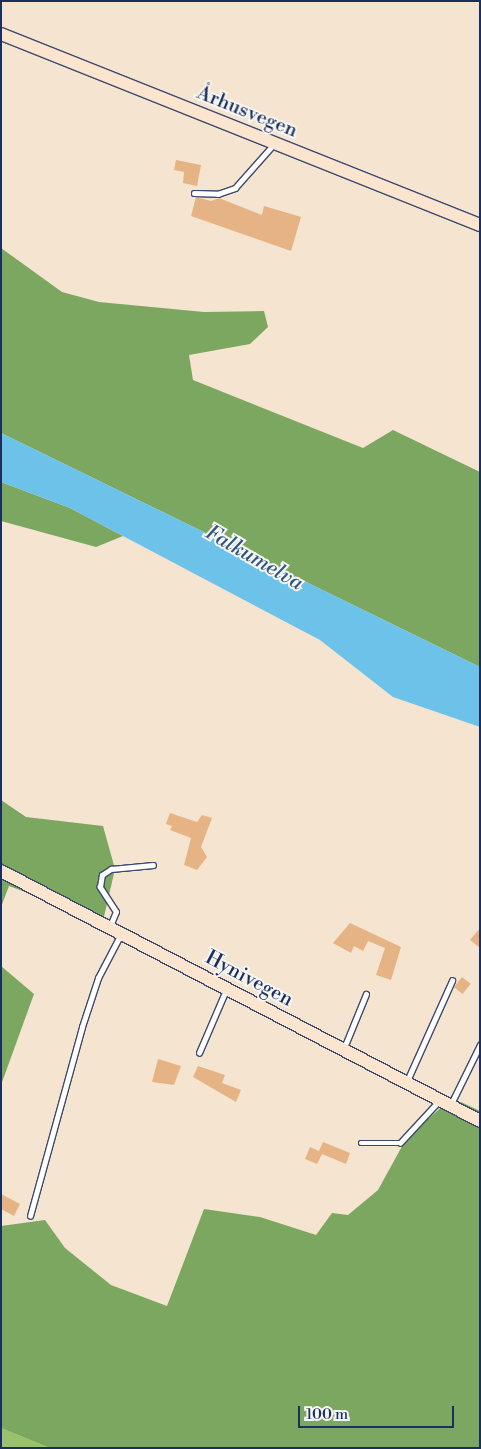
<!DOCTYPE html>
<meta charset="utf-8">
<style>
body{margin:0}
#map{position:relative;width:481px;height:1449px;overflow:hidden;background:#f5e4d0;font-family:"Libre Bodoni",serif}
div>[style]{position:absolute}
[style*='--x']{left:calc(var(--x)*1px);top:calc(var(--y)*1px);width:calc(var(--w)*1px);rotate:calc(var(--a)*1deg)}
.green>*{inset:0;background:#9ac16d}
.forest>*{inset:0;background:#7ba760}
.water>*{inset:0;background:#6cc2e9}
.building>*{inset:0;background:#e6b484;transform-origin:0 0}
.roads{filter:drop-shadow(1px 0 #3c4a6f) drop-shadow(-1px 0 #3c4a6f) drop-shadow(0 1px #3c4a6f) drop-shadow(0 -1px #3c4a6f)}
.lane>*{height:4.5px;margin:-2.25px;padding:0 2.25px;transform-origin:2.25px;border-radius:2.25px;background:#fff}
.secondary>*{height:12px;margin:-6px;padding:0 6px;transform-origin:6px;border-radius:6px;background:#fbe5cf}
span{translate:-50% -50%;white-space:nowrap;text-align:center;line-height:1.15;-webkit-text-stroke:4px #f6f6f2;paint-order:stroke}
.street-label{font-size:20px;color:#1b2f5e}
.water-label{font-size:21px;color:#2f5481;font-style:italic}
.frame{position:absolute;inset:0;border:2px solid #1b2f5e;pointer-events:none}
.scale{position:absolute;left:298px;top:1406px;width:156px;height:22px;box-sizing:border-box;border:2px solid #1b2f5e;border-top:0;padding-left:6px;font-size:15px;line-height:18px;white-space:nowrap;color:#1b2f5e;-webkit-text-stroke:4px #f6f6f2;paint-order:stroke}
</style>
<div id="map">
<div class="green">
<div style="clip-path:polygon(1px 1428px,50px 1448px,1px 1448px)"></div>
</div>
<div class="forest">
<div style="clip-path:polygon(1px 248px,62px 292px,99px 302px,204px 312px,264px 311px,268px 327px,250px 344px,189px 355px,193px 380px,363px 448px,393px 430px,480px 472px,480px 667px,1px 433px)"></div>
<div style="clip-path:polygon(1px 482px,70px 508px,123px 536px,96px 547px,1px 521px)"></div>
<div style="clip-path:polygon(1px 800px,26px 817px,103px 826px,115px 869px,103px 921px,9px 886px,1px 907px)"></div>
<div style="clip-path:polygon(1px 966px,34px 994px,1px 1085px)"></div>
<div style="clip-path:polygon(461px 1102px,480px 1111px,480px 1448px,50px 1448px,1px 1428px,1px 1226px,45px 1220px,65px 1248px,111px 1285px,167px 1306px,204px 1209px,260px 1217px,316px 1235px,332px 1213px,348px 1215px,378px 1190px,406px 1139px,446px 1103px)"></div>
</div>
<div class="water">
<div style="clip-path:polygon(1px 433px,480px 667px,480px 727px,393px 697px,320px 640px,70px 508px,1px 482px)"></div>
</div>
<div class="building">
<div style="clip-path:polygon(176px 160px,201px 165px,197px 186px,183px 183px,184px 172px,174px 170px)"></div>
<div style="clip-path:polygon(196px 197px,211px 201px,219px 198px,262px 215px,264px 206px,301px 217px,291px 251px,191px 216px)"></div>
<div style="clip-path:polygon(170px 813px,197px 822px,202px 815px,212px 818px,201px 847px,207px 857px,197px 870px,184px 865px,191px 838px,170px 830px,172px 826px,166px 824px)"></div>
<div style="clip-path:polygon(350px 923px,401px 947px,391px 980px,376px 975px,385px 948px,368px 941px,363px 951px,354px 946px,351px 953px,333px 943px)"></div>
<div style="clip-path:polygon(480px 928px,480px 948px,470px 940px)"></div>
<div style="left:462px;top:977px;width:11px;height:13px;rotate:38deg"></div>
<div style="clip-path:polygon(158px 1059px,181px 1066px,174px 1085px,152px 1082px)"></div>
<div style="clip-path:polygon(198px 1066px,225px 1075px,222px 1083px,241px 1090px,236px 1102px,193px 1077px)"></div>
<div style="clip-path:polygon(323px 1142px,350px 1153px,346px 1164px,322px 1154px,317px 1164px,305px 1159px,310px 1147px,319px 1151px)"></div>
<div style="clip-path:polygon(1px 1194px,20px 1204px,14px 1216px,1px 1209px)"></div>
</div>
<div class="roads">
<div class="lane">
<div style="--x:194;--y:193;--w:24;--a:2"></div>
<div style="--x:218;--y:194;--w:18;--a:-19"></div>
<div style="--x:235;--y:188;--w:59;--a:-48.4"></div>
<div style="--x:110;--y:926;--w:15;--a:-67"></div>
<div style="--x:116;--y:912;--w:30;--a:-123"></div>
<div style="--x:100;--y:887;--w:12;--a:-81"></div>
<div style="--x:102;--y:875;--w:11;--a:-34"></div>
<div style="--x:111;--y:869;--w:42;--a:-5.4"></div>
<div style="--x:344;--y:1048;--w:58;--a:-67.8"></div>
<div style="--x:199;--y:1053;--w:69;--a:-66.8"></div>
<div style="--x:407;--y:1081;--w:110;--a:-65.8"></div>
<div style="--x:451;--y:1104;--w:66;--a:-63.8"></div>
<div style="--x:361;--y:1143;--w:39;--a:0"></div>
<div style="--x:400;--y:1143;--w:57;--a:-47.1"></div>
<div style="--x:30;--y:1216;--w:196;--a:-74.6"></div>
<div style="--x:82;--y:1027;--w:52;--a:-71.9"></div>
<div style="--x:98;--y:978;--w:47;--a:-62.4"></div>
</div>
<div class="secondary">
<div style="--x:1;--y:34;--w:516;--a:21.74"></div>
<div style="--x:1;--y:871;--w:540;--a:27.56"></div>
</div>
</div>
<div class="street-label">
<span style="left:247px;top:112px;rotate:22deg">Århusvegen</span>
<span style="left:249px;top:979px;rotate:28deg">Hynivegen</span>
</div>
<div class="water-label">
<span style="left:254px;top:558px;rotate:30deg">Falkumelva</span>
</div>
<div class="frame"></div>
<div class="scale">100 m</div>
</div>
